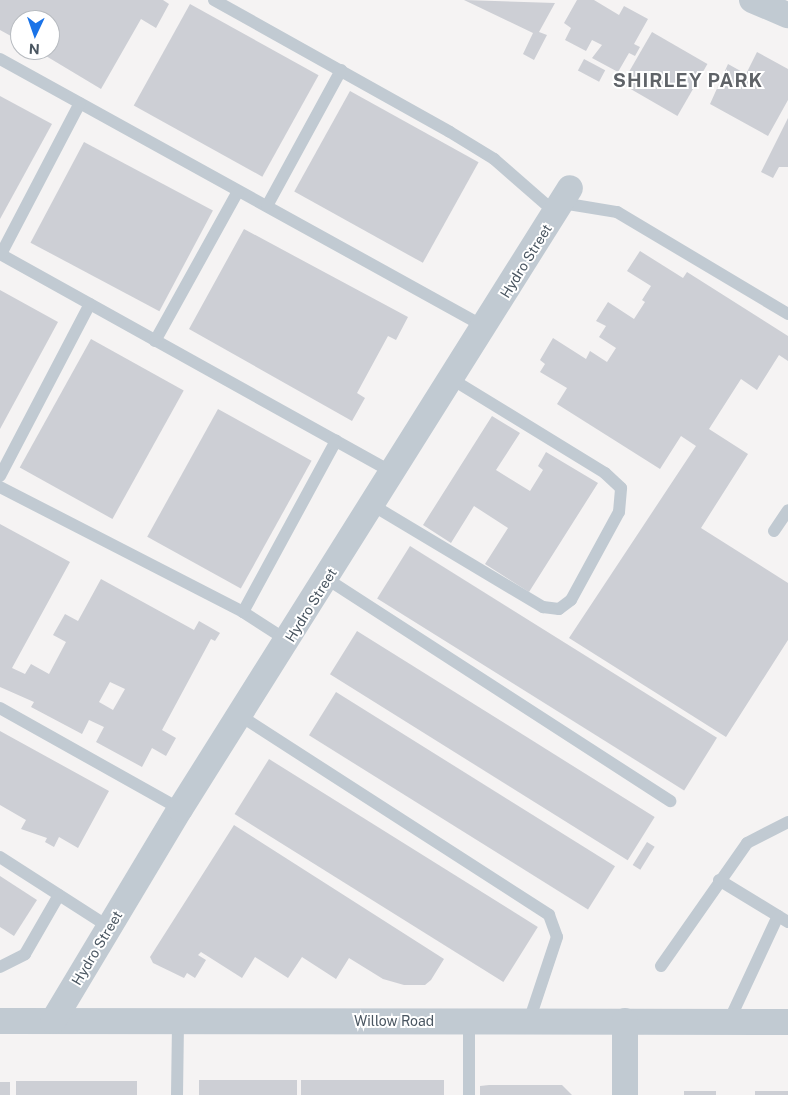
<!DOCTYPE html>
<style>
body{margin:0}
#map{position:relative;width:788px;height:1095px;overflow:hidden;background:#f5f3f3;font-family:"Public Sans",sans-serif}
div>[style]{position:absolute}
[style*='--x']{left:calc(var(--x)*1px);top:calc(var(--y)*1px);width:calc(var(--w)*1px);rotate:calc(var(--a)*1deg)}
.building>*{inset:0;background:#cdcfd5;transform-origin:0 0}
.lane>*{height:12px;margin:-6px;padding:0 6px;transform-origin:6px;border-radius:6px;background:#c1cad2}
.street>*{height:26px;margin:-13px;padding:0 13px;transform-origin:13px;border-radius:13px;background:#c1cad2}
span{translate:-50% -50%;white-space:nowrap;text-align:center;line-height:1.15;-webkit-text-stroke:4px #fff;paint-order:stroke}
.street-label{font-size:14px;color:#4a5661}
.district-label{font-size:19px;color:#5f6368;font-weight:700;letter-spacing:1px}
.north{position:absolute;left:10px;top:10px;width:50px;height:50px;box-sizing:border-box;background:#fff;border:1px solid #b7bbc0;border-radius:50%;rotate:183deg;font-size:14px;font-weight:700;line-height:20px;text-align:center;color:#4a5661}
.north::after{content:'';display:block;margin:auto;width:18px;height:22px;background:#1a73e8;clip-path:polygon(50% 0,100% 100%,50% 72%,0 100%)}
</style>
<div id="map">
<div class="building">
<div style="clip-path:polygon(0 0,163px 0,169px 4px,156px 28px,141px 19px,101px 89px,36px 50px,50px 50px,50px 20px,20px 20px,20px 41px,0 30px)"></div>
<div style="clip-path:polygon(464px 0,555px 3px,539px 32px,547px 35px,534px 60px,523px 54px,533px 33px)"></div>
<div style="clip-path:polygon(577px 0,594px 0,619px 15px,624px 6px,648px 19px,634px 44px,640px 47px,635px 56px,629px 53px,618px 72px,592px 58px,602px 45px,592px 40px,586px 51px,565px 40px,571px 28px,564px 23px)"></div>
<div style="left:190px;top:4px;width:147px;height:116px;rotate:29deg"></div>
<div style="left:652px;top:32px;width:64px;height:60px;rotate:30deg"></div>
<div style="clip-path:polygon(757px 52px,788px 69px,788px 100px,768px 136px,710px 104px,728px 64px,746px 74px)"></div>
<div style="left:584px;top:59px;width:24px;height:13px;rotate:28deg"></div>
<div style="left:350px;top:91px;width:147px;height:115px;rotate:29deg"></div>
<div style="clip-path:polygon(0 96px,52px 124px,0 219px)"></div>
<div style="clip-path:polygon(788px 118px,788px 167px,779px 167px,773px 178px,761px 172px)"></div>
<div style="left:84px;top:142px;width:146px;height:114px;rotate:28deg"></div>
<div style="clip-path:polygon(244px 229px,408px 317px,396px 340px,388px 336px,357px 393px,365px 398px,352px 421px,189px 329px)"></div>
<div style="clip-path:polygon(640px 251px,683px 278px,687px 272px,788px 336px,788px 361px,779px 355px,757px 390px,741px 379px,709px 429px,748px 454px,701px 528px,788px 583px,788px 640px,726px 737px,569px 638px,696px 446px,681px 436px,660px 469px,557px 404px,567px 388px,540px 372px,545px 364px,540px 360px,553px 338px,586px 359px,590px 351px,607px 362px,616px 348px,599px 337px,606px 326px,596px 321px,608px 302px,634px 319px,645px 302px,642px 300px,651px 286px,627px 271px)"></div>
<div style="clip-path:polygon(0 290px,58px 322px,0 429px)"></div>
<div style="left:91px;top:339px;width:106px;height:147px;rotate:29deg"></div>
<div style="left:218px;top:409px;width:107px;height:146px;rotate:29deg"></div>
<div style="clip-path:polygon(492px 416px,520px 433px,496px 470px,530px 491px,543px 470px,538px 466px,546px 452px,598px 483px,529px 592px,485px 564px,508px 528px,474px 506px,451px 543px,423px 525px)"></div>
<div style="clip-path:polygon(evenodd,0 524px,70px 562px,12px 668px,25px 674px,31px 664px,49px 674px,66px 642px,53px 635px,65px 614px,78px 621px,101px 579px,194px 630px,199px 621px,220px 633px,215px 641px,211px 639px,162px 730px,176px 738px,166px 756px,152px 748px,142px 767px,96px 742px,104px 727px,89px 720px,82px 734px,31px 707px,34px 702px,0 687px,0 524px,110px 682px,125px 689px,113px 710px,99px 702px,110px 682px)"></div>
<div style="left:410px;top:546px;width:362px;height:62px;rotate:32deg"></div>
<div style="left:357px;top:631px;width:351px;height:51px;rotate:32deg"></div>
<div style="left:336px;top:692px;width:329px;height:51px;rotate:32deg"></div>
<div style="clip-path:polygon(0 731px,109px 791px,78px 848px,59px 837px,54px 847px,45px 842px,47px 838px,21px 829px,26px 820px,0 805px)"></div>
<div style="left:269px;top:759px;width:317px;height:65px;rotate:32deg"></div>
<div style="clip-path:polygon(234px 825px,444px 959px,431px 980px,425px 985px,404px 985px,383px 979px,349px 958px,336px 979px,302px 957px,288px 978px,255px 957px,242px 978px,201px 952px,198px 955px,206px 960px,195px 978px,187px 973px,184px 978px,153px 963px,150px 957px)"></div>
<div style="left:647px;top:842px;width:9px;height:27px;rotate:32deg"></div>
<div style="clip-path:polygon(0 876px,37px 900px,14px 936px,0 927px)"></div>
<div style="left:199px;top:1080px;width:98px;height:15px"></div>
<div style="left:301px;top:1080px;width:143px;height:15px"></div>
<div style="left:16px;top:1081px;width:121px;height:14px"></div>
<div style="left:0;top:1082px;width:10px;height:13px"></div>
<div style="clip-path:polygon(489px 1085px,562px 1085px,572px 1095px,480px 1095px,480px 1086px)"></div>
<div style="left:684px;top:1091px;width:32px;height:6px"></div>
<div style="left:755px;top:1091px;width:33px;height:4px"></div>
</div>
<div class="lane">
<div style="--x:214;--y:0;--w:270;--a:29.2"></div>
<div style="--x:450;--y:132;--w:52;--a:31.5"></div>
<div style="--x:494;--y:159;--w:82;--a:41.1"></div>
<div style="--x:0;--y:59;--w:554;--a:28.92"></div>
<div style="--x:562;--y:203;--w:56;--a:9.3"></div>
<div style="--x:617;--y:212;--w:199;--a:30.8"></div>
<div style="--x:267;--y:206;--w:155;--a:-61.4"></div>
<div style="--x:0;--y:254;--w:449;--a:29.1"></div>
<div style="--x:1;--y:254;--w:170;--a:-62.4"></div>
<div style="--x:155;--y:341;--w:171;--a:-61"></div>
<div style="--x:0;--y:476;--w:194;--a:-62.4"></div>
<div style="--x:0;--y:487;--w:273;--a:27.2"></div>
<div style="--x:243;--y:612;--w:54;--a:32.8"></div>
<div style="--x:374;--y:506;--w:197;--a:30.9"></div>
<div style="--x:543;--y:607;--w:16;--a:7"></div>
<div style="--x:559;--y:609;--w:15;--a:-37"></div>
<div style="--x:571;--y:600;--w:100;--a:-61.4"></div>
<div style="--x:619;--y:512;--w:24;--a:-85"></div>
<div style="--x:621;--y:488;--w:22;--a:-137"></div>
<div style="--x:605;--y:473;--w:178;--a:-148.5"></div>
<div style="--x:774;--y:531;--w:25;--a:-56"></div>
<div style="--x:327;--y:579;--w:409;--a:32.9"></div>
<div style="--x:243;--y:612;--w:195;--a:-61.5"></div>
<div style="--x:0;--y:708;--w:206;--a:29.3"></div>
<div style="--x:239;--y:715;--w:369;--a:32.8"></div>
<div style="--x:549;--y:915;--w:23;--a:70"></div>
<div style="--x:557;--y:937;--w:89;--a:108.4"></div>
<div style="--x:0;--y:857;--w:130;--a:32.7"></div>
<div style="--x:719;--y:880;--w:81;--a:31.3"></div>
<div style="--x:661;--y:966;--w:150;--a:-55"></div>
<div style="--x:747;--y:843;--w:46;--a:-27.1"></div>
<div style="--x:0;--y:967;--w:28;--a:-27"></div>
<div style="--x:25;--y:954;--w:68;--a:-60"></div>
<div style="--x:469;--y:1021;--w:74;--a:90"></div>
<div style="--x:729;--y:1021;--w:116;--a:-65"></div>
<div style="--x:177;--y:1095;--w:74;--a:-89.2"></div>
</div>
<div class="street">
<div style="--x:752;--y:0;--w:39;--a:23"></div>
<div style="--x:0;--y:1021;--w:788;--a:0.07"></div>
<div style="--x:53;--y:1021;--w:247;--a:-59.1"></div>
<div style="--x:180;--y:809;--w:733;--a:-57.87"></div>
<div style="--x:625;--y:1095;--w:74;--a:-90"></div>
</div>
<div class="street-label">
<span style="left:526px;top:261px;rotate:-58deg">Hydro Street</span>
<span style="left:311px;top:605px;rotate:-58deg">Hydro Street</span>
<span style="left:97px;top:948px;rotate:-59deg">Hydro Street</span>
<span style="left:394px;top:1021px">Willow Road</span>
</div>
<div class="district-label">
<span style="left:688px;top:81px">SHIRLEY PARK</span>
</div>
<div class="north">N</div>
</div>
